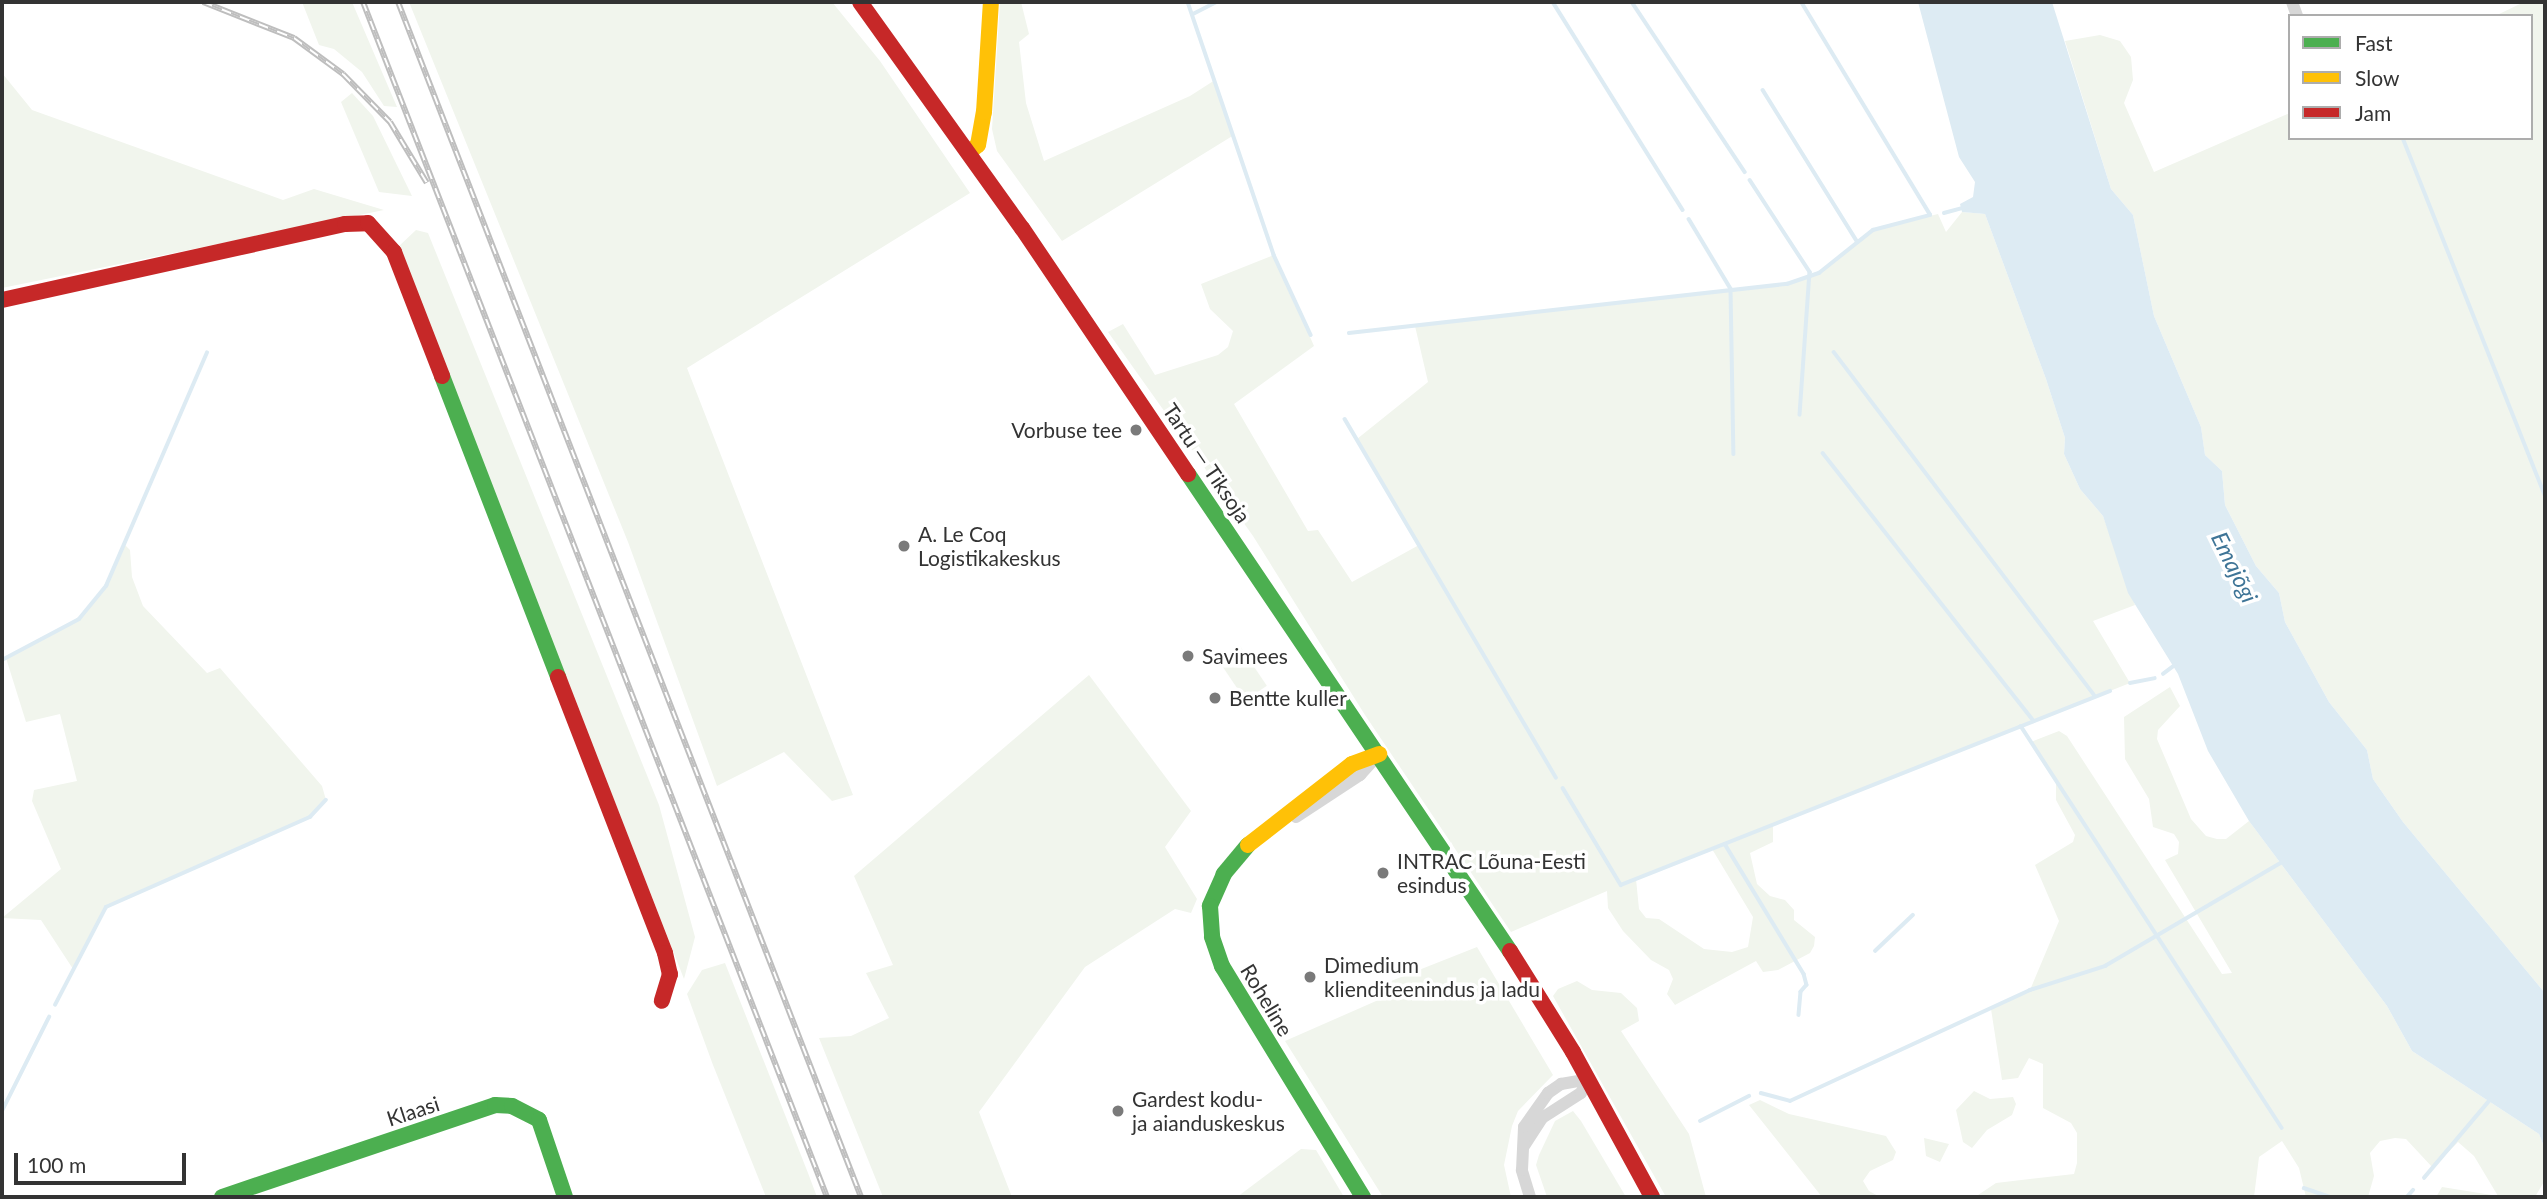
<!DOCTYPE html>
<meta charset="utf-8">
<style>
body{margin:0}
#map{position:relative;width:2547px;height:1199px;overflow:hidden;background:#fff;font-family:Lato,sans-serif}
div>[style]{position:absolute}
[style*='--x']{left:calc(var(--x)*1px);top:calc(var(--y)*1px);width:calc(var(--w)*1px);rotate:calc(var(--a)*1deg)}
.green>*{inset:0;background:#f1f5ed;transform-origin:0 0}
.water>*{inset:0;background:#ddebf3}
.stream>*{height:3.5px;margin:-1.75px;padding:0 1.75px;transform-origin:1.75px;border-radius:1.75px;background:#ddebf3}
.street>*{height:12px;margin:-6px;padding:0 6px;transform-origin:6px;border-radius:6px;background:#d7d7d7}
.fast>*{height:16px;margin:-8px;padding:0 8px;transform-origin:8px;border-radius:8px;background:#4caf50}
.slow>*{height:16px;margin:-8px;padding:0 8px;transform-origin:8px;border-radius:8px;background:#ffc107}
.jam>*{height:16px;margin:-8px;padding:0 8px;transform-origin:8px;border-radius:8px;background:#c62828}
.rail>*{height:6px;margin-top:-3px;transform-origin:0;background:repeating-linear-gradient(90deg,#fff 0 10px,#bebebe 0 20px);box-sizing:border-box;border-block:2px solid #bebebe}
.dots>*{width:19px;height:19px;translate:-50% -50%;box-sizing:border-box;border:4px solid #fff;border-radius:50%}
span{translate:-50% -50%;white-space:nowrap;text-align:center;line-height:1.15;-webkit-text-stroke:7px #fff;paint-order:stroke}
.poi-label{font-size:21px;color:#333}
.right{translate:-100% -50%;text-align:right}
.left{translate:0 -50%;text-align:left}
.street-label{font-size:21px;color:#333}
.water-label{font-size:23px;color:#3f7597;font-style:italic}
.frame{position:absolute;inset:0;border:4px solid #333;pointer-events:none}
.legend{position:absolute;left:2288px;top:14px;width:245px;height:126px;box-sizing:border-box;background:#fff;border:2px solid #adadad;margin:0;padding:9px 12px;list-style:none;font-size:21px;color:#333}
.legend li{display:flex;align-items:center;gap:14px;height:35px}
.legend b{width:35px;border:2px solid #adadad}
.scale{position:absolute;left:14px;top:1153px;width:172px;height:32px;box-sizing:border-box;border:4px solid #333;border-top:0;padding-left:9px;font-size:21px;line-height:24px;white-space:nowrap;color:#333;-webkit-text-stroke:5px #fff;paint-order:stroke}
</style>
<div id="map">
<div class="green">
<div style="clip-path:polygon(302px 2px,352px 2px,397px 107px,384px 106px,362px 72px,334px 49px,319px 45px)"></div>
<div style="clip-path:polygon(409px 2px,832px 2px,880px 61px,970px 193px,687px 368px,853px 795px,832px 801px,784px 752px,717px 786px,628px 542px)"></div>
<div style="clip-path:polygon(1000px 2px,1021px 2px,1029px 34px,1019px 42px,1026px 103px,1044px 161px,1190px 96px,1215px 80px,1234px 135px,1062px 241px,997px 151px,992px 129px)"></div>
<div style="clip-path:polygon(2524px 2px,2545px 2px,2545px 993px,2403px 822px,2373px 779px,2367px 750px,2329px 702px,2285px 622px,2279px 593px,2256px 566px,2225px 505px,2222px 471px,2205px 455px,2201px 427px,2154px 316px,2133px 215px,2111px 189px,2065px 41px,2100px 35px,2120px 41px,2131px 57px,2133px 80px,2124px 103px,2154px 172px,2290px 113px,2290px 138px,2531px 138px,2531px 16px,2495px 16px)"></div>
<div style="clip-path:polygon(2px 73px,32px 110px,283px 200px,314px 189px,384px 210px,2px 288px)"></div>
<div style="clip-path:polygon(352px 93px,373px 116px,412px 196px,379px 192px,341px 102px)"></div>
<div style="clip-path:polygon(evenodd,1962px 212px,1985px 214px,2046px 379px,2065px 438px,2064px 454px,2080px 489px,2103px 516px,2135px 605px,2093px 621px,2130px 683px,1773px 825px,1773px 842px,1750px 853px,1757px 884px,1770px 896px,1785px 900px,1794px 910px,1794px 920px,1815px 937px,1814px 946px,1810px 953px,1778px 970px,1763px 972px,1756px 961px,1675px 1005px,1667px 994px,1673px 979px,1669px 970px,1651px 960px,1623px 931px,1608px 908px,1607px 891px,1511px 932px,1365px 715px,1253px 536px,1108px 332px,1123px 324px,1155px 375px,1218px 355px,1228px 347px,1233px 331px,1210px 309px,1201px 284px,1274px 255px,1314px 346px,1234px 404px,1308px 531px,1318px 530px,1352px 582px,1419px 545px,1357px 439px,1428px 382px,1415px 326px,1787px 284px,1819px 273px,1873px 230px,1938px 214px,1946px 232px,1962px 212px,1712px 849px,1753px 917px,1748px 947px,1732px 952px,1704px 949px,1659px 919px,1646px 918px,1639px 909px,1636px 879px,1712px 849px)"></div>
<div style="clip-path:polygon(416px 230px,428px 233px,659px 805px,695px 937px,684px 979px,398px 247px)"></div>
<div style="clip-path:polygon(124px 544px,130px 550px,132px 577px,143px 606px,207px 673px,220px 668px,322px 786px,326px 800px,310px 817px,106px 907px,73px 969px,41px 920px,2px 918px,61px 869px,32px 801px,34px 790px,77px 781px,60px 714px,26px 722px,6px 658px,79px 619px,106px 586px)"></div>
<div style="left:1240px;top:646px;width:48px;height:26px;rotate:56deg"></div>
<div style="clip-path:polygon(1089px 675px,1191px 811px,1165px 847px,1197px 899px,1191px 913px,1175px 909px,1085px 967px,979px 1112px,1012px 1197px,883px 1197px,819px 1038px,851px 1036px,889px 1018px,866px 973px,893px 965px,854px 876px)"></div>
<div style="clip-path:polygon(2170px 687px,2180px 706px,2158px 730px,2157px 739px,2191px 819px,2206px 836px,2217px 839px,2226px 839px,2249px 821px,2387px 1006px,2412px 1051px,2539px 1134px,2545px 1149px,2545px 1180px,2535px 1197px,2436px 1197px,2442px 1187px,2498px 1196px,2474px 1156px,2458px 1142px,2433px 1168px,2406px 1139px,2395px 1138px,2380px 1141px,2370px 1153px,2374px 1176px,2368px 1197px,2306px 1197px,2299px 1168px,2282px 1141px,2259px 1157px,2254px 1197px,1944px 1197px,1978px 1195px,1996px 1183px,2074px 1174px,2077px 1163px,2077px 1133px,2071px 1123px,2043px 1108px,2043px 1064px,2029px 1058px,2018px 1078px,2002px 1080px,1991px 1009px,2030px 990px,2059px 921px,2035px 865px,2073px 842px,2075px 835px,2056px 800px,2056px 780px,2031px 742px,2059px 731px,2067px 736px,2222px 974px,2232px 973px,2165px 860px,2178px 854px,2179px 842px,2174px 834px,2153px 827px,2149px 799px,2125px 759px,2124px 717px)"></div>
<div style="clip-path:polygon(1477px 947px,1553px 1075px,1518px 1111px,1512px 1126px,1504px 1165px,1511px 1197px,1383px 1197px,1285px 1041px,1392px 994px,1386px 983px)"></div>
<div style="clip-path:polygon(725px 963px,808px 1173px,817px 1197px,766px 1197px,713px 1065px,687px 994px,702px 970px)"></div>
<div style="clip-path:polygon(1577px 981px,1592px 990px,1621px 993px,1637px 1008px,1639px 1021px,1621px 1031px,1689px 1134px,1706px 1197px,1666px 1197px,1553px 996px,1558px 989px)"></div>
<div style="clip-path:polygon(1974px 1091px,1990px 1099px,2013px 1097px,2016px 1104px,2012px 1115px,1987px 1130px,1972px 1148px,1963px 1142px,1956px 1110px)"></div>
<div style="clip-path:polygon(1760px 1100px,1789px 1114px,1886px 1136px,1896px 1152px,1893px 1160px,1870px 1171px,1863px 1181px,1869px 1191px,1880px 1197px,1822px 1197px,1749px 1105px)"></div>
<div style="clip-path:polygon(1573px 1111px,1581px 1121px,1626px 1197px,1547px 1197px,1536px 1165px,1539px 1155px,1555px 1121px)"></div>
<div style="clip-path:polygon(1924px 1138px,1949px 1144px,1940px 1162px,1926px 1156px)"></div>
<div style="clip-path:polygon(1301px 1149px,1316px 1150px,1344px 1197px,1237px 1197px)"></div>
</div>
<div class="water">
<div style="clip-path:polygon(1918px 2px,2052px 2px,2111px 189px,2133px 215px,2154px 316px,2201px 427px,2205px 455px,2222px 471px,2225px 505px,2256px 566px,2279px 593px,2285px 622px,2329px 702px,2367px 750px,2373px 779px,2403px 822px,2545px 993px,2545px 1149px,2539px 1134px,2412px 1051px,2387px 1006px,2249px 821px,2208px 751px,2178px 674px,2128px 593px,2103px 516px,2080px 489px,2064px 454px,2065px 438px,2046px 379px,1985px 214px,1962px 212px,1960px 204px,1973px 197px,1975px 182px,1959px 157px)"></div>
</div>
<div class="stream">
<div style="--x:1188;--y:2;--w:267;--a:71.2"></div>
<div style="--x:1274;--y:255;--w:88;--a:65.2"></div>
<div style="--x:1553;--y:2;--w:245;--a:58"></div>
<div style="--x:1632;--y:2;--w:204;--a:56.4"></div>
<div style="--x:1193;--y:14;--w:27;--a:-27"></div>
<div style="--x:1763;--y:90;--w:178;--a:58.1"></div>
<div style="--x:2403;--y:138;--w:384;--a:68.3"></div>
<div style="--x:1750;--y:180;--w:110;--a:56.9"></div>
<div style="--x:1810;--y:272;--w:143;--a:94"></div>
<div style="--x:1944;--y:213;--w:23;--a:-15"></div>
<div style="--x:1689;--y:219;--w:82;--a:59"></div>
<div style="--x:1731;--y:289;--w:165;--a:89"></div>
<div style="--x:1349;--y:333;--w:441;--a:-6.4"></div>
<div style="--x:1787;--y:284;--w:34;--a:-19"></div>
<div style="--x:1819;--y:273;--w:69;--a:-38.5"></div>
<div style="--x:1873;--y:230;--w:59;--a:-14.7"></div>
<div style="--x:1930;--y:215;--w:249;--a:-121.2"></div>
<div style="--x:1834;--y:352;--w:432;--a:52.8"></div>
<div style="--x:1345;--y:419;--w:416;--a:59.5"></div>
<div style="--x:1823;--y:453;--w:341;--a:51.8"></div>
<div style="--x:2;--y:660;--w:87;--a:-28"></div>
<div style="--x:79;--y:619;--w:43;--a:-50.7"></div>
<div style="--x:106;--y:586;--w:254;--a:-66.6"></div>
<div style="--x:2163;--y:674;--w:15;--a:-37"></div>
<div style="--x:2130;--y:683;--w:25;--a:-11"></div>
<div style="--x:2021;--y:726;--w:479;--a:57"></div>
<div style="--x:1563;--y:788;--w:113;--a:59.1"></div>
<div style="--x:1621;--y:885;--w:526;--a:-21.64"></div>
<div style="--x:1725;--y:844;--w:152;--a:58.7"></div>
<div style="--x:1804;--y:974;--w:11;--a:75"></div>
<div style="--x:1807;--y:985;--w:9;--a:131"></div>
<div style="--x:1801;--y:992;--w:23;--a:95"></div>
<div style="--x:1875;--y:951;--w:52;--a:-43.5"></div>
<div style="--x:55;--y:1005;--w:110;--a:-62.5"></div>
<div style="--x:106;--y:907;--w:223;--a:-23.8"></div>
<div style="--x:310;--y:817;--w:23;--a:-47"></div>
<div style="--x:1761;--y:1093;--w:30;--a:15"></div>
<div style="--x:1790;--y:1101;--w:264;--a:-24.8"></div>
<div style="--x:2030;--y:990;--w:79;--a:-17.7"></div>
<div style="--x:2105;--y:966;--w:205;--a:-30.4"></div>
<div style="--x:2;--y:1111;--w:105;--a:-63.4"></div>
<div style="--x:1700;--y:1121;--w:55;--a:-27"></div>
<div style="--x:2424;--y:1178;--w:102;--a:-49.8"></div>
<div style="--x:2304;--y:1188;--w:28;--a:19"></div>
<div style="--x:2407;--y:1197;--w:9;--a:-49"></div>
</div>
<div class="street">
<div style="--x:2292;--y:2;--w:15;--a:70"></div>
<div style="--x:1296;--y:817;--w:77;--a:-33.3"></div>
<div style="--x:1360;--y:775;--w:24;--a:-48"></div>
<div style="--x:1524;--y:1146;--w:33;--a:-57"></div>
<div style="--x:1542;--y:1118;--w:46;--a:-32.7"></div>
<div style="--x:1581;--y:1093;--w:16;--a:-63"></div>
<div style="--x:1530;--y:1197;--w:28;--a:-107"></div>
<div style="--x:1522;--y:1170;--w:43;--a:-87.3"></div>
<div style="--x:1524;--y:1127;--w:42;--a:-54.8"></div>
<div style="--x:1548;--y:1093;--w:16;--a:-35"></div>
<div style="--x:1561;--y:1084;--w:27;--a:-10"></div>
</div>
<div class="fast">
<div style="--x:442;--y:376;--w:323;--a:68.9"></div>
<div style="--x:1188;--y:474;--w:576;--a:55.98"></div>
<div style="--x:1248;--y:845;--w:38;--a:130"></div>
<div style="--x:1224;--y:874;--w:35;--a:114"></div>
<div style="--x:1210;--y:906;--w:31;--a:86"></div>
<div style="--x:1212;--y:937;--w:31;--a:71"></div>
<div style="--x:1222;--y:966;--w:271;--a:58.6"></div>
<div style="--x:222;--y:1197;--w:288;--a:-18.6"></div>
<div style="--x:495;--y:1105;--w:17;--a:3"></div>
<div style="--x:512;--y:1106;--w:30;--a:27"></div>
<div style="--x:539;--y:1120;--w:81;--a:71.3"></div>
</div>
<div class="slow">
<div style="--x:969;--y:152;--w:11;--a:-38"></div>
<div style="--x:978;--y:145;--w:34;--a:-80"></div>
<div style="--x:984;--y:112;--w:110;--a:-86.4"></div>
<div style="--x:1248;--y:845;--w:132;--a:-37.9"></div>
<div style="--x:1352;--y:764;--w:29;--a:-20"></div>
</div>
<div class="jam">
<div style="--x:860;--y:2;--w:278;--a:54.4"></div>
<div style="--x:1022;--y:228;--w:297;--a:56"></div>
<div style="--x:2;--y:300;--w:351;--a:-12.5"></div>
<div style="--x:345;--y:224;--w:23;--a:-2"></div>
<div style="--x:368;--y:223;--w:39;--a:48"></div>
<div style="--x:394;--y:252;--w:133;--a:68.8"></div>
<div style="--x:558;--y:677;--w:296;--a:68.8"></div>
<div style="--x:665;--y:953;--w:22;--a:77"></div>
<div style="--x:670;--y:974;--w:28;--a:107"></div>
<div style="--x:1510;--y:951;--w:119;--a:58"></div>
<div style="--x:1573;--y:1052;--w:165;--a:61.4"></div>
</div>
<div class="rail">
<div style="--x:203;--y:2;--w:98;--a:21.6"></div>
<div style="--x:294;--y:38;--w:61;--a:36.3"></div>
<div style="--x:343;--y:74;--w:67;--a:45.6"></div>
<div style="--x:390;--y:122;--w:71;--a:58.8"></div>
<div style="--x:363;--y:2;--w:1282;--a:68.78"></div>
<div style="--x:398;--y:2;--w:1282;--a:68.82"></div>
</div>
<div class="dots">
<div style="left:1136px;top:430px;background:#7a7a7a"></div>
<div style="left:904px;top:546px;background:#7a7a7a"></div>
<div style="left:1188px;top:656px;background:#7a7a7a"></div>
<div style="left:1215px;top:698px;background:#7a7a7a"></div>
<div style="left:1383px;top:873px;background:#7a7a7a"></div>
<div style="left:1310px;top:977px;background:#7a7a7a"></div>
<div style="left:1118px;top:1111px;background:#7a7a7a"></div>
</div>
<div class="poi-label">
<span class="right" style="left:1122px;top:430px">Vorbuse tee</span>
<span class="left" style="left:918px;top:546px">A. Le Coq<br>Logistikakeskus</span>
<span class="left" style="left:1202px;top:656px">Savimees</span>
<span class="left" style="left:1229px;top:698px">Bentte kuller</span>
<span class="left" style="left:1397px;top:873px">INTRAC Lõuna-Eesti<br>esindus</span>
<span class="left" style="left:1324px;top:977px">Dimedium<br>klienditeenindus ja ladu</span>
<span class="left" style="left:1132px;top:1111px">Gardest kodu-<br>ja aianduskeskus</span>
</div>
<div class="street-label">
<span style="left:1207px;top:463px;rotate:56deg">Tartu — Tiksoja</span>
<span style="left:1267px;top:1000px;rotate:59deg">Roheline</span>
<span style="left:413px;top:1111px;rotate:-18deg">Klaasi</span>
</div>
<div class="water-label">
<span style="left:2235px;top:567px;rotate:64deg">Emajõgi</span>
</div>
<div class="frame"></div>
<ul class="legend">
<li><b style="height:9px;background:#4caf50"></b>Fast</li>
<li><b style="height:9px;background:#ffc107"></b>Slow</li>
<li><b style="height:9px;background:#c62828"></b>Jam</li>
</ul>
<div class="scale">100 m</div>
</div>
